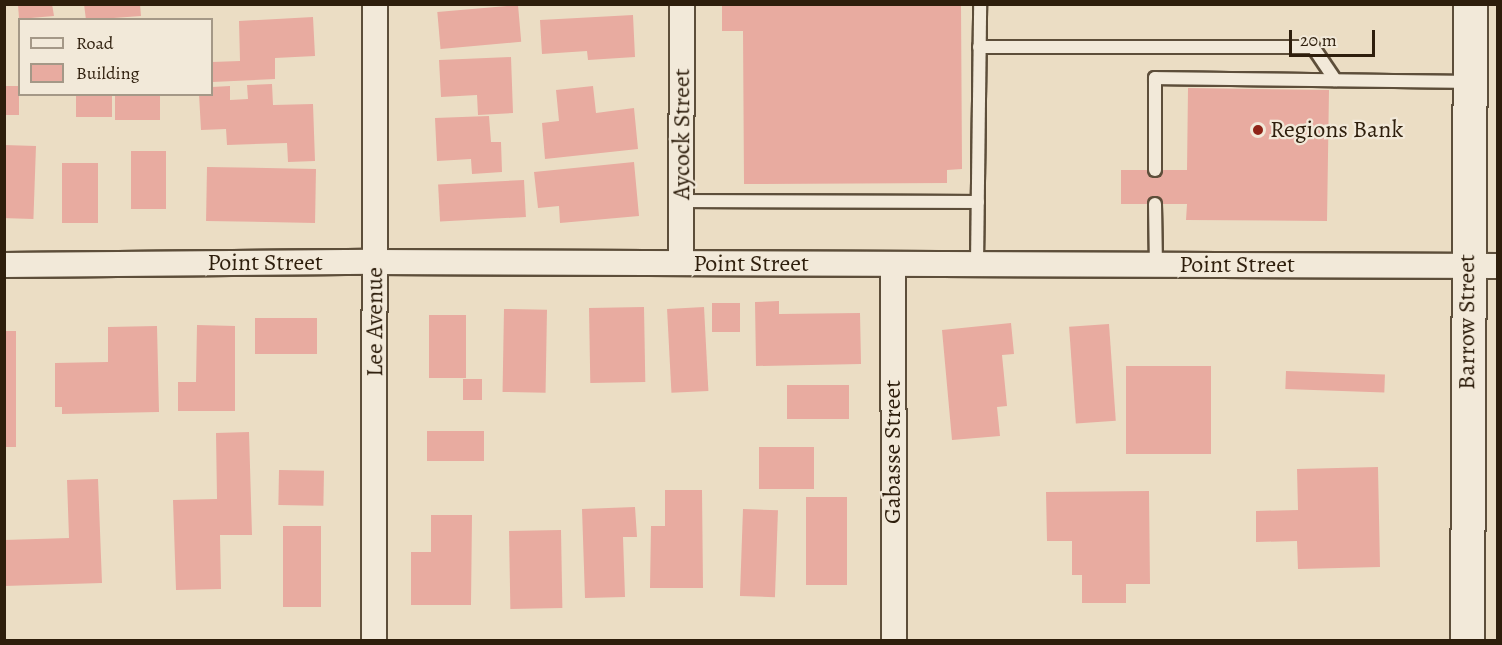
<!DOCTYPE html>
<style>
body{margin:0}
#map{position:relative;width:1502px;height:645px;overflow:hidden;background:#ebddc4;font-family:Alegreya,serif}
div>[style]{position:absolute}
[style*='--x']{left:calc(var(--x)*1px);top:calc(var(--y)*1px);width:calc(var(--w)*1px);rotate:calc(var(--a)*1deg)}
.building>*{inset:0;background:#e8aba0;transform-origin:0 0}
.roads{filter:drop-shadow(2px 0 #5d4e3a) drop-shadow(-2px 0 #5d4e3a) drop-shadow(0 2px #5d4e3a) drop-shadow(0 -2px #5d4e3a)}
.lane>*{height:12px;margin:-6px;padding:0 6px;transform-origin:6px;border-radius:6px;background:#f2e9d9}
.street>*{height:24px;margin:-12px;padding:0 12px;transform-origin:12px;border-radius:12px;background:#f2e9d9}
.secondary>*{height:33px;margin:-16.5px;padding:0 16.5px;transform-origin:16.5px;border-radius:16.5px;background:#f2e9d9}
.dots>*{width:16px;height:16px;translate:-50% -50%;box-sizing:border-box;border:3px solid #f2e9d9;border-radius:50%}
span{translate:-50% -50%;white-space:nowrap;text-align:center;line-height:1.15;-webkit-text-stroke:4.5px #f2e9d9;paint-order:stroke}
.poi-label{font-size:24px;color:#2e1e0c}
.left{translate:0 -50%;text-align:left}
.street-label{font-size:24px;color:#2e1e0c}
.frame{position:absolute;inset:0;border:6px solid #2e1e0c;pointer-events:none}
.legend{position:absolute;left:18px;top:18px;width:195px;height:78px;box-sizing:border-box;background:#f2e9d9;border:2px solid #a49887;margin:0;padding:8px 10px;list-style:none;font-size:18px;color:#2e1e0c}
.legend li{display:flex;align-items:center;gap:12px;height:30px}
.legend b{width:30px;border:2px solid #a49887}
.scale{position:absolute;left:1289px;top:30px;width:86px;height:27px;box-sizing:border-box;border:3px solid #2e1e0c;border-top:0;padding-left:8px;font-size:18px;line-height:21px;white-space:nowrap;color:#2e1e0c;-webkit-text-stroke:4px #f2e9d9;paint-order:stroke}
</style>
<div id="map">
<div class="building">
<div style="clip-path:polygon(18px 4px,52px 4px,54px 16px,19px 19px)"></div>
<div style="clip-path:polygon(84px 4px,140px 4px,141px 16px,86px 20px)"></div>
<div style="clip-path:polygon(722px 4px,961px 4px,962px 169px,947px 170px,947px 183px,744px 184px,743px 31px,722px 31px)"></div>
<div style="left:518px;top:5px;width:37px;height:81px;rotate:85deg"></div>
<div style="clip-path:polygon(633px 15px,635px 57px,588px 60px,587px 51px,542px 54px,540px 20px)"></div>
<div style="clip-path:polygon(313px 17px,315px 56px,275px 58px,275px 79px,212px 82px,212px 62px,240px 61px,239px 21px)"></div>
<div style="clip-path:polygon(511px 57px,513px 113px,478px 115px,477px 95px,441px 97px,439px 60px)"></div>
<div style="clip-path:polygon(272px 84px,273px 105px,313px 104px,315px 161px,288px 162px,287px 143px,227px 145px,226px 129px,201px 130px,199px 94px,212px 94px,212px 87px,230px 86px,230px 100px,248px 99px,247px 85px)"></div>
<div style="left:4px;top:86px;width:15px;height:29px"></div>
<div style="clip-path:polygon(593px 86px,596px 113px,634px 108px,638px 149px,545px 159px,542px 123px,559px 121px,556px 90px)"></div>
<div style="clip-path:polygon(1188px 88px,1329px 90px,1327px 221px,1186px 220px,1187px 204px,1121px 204px,1121px 170px,1187px 170px)"></div>
<div style="left:76px;top:94px;width:36px;height:23px"></div>
<div style="left:115px;top:94px;width:45px;height:26px"></div>
<div style="clip-path:polygon(489px 116px,491px 142px,501px 142px,502px 172px,472px 174px,471px 159px,437px 161px,435px 118px)"></div>
<div style="left:4px;top:145px;width:32px;height:73px;rotate:2deg"></div>
<div style="left:131px;top:151px;width:35px;height:58px"></div>
<div style="clip-path:polygon(634px 162px,639px 216px,560px 223px,559px 206px,538px 208px,534px 172px)"></div>
<div style="left:62px;top:163px;width:36px;height:60px"></div>
<div style="left:207px;top:167px;width:109px;height:54px;rotate:1deg"></div>
<div style="left:524px;top:180px;width:37px;height:86px;rotate:87deg"></div>
<div style="clip-path:polygon(779px 301px,779px 314px,860px 313px,861px 364px,756px 366px,755px 302px)"></div>
<div style="left:712px;top:303px;width:28px;height:29px"></div>
<div style="left:644px;top:307px;width:75px;height:55px;rotate:89deg"></div>
<div style="left:704px;top:307px;width:84px;height:37px;rotate:87deg"></div>
<div style="left:504px;top:309px;width:43px;height:83px;rotate:1deg"></div>
<div style="left:466px;top:315px;width:63px;height:37px;rotate:90deg"></div>
<div style="left:255px;top:318px;width:62px;height:36px"></div>
<div style="clip-path:polygon(1011px 323px,1014px 354px,1002px 355px,1007px 406px,997px 407px,1000px 436px,952px 440px,942px 330px)"></div>
<div style="left:1109px;top:324px;width:97px;height:40px;rotate:86deg"></div>
<div style="clip-path:polygon(197px 325px,235px 326px,235px 411px,178px 411px,178px 382px,196px 382px)"></div>
<div style="clip-path:polygon(157px 326px,159px 412px,62px 414px,62px 407px,55px 407px,55px 363px,108px 362px,108px 327px)"></div>
<div style="left:4px;top:331px;width:12px;height:116px"></div>
<div style="left:1126px;top:366px;width:85px;height:88px"></div>
<div style="left:1286px;top:371px;width:99px;height:18px;rotate:2deg"></div>
<div style="left:463px;top:379px;width:19px;height:21px"></div>
<div style="left:787px;top:385px;width:62px;height:34px"></div>
<div style="left:427px;top:431px;width:57px;height:30px"></div>
<div style="clip-path:polygon(249px 432px,252px 535px,220px 535px,221px 589px,176px 590px,173px 500px,217px 499px,216px 433px)"></div>
<div style="left:759px;top:447px;width:55px;height:42px"></div>
<div style="clip-path:polygon(1378px 467px,1380px 567px,1298px 569px,1297px 541px,1256px 542px,1256px 511px,1298px 510px,1297px 469px)"></div>
<div style="left:279px;top:470px;width:45px;height:35px;rotate:1deg"></div>
<div style="clip-path:polygon(98px 479px,102px 583px,4px 586px,4px 540px,69px 538px,67px 480px)"></div>
<div style="clip-path:polygon(665px 490px,702px 490px,703px 588px,650px 588px,651px 526px,665px 526px)"></div>
<div style="clip-path:polygon(1149px 491px,1150px 584px,1126px 584px,1126px 603px,1082px 603px,1082px 575px,1072px 575px,1072px 541px,1047px 541px,1046px 492px)"></div>
<div style="left:847px;top:497px;width:88px;height:41px;rotate:90deg"></div>
<div style="clip-path:polygon(635px 507px,637px 537px,623px 537px,625px 597px,585px 598px,582px 509px)"></div>
<div style="left:743px;top:509px;width:35px;height:87px;rotate:2deg"></div>
<div style="clip-path:polygon(431px 515px,472px 515px,471px 605px,411px 605px,411px 552px,431px 552px)"></div>
<div style="left:283px;top:526px;width:38px;height:81px"></div>
<div style="left:561px;top:530px;width:78px;height:52px;rotate:89deg"></div>
</div>
<div class="roads">
<div class="lane">
<div style="--x:979;--y:47;--w:334;--a:0"></div>
<div style="--x:1313;--y:47;--w:40;--a:56"></div>
<div style="--x:1155;--y:170;--w:92;--a:-90"></div>
<div style="--x:1155;--y:78;--w:314;--a:0.7"></div>
<div style="--x:682;--y:201;--w:296;--a:0.2"></div>
<div style="--x:1155;--y:204;--w:61;--a:89.1"></div>
<div style="--x:977;--y:264;--w:260;--a:-89.3"></div>
</div>
<div class="street">
<div style="--x:681;--y:263;--w:259;--a:-89.8"></div>
<div style="--x:893;--y:264;--w:376;--a:89.8"></div>
<div style="--x:4;--y:265;--w:371;--a:-0.5"></div>
<div style="--x:375;--y:262;--w:1123;--a:0.2"></div>
<div style="--x:374;--y:640;--w:636;--a:-89.91"></div>
</div>
<div class="secondary">
<div style="--x:1467;--y:640;--w:636;--a:-89.73"></div>
</div>
</div>
<div class="dots">
<div style="left:1258px;top:130px;background:#8f2418"></div>
</div>
<div class="poi-label">
<span class="left" style="left:1270px;top:130px">Regions Bank</span>
</div>
<div class="street-label">
<span style="left:682px;top:134px;rotate:-90deg">Aycock Street</span>
<span style="left:265px;top:263px">Point Street</span>
<span style="left:751px;top:264px">Point Street</span>
<span style="left:1237px;top:265px">Point Street</span>
<span style="left:375px;top:322px;rotate:-90deg">Lee Avenue</span>
<span style="left:1467px;top:322px;rotate:-90deg">Barrow Street</span>
<span style="left:893px;top:452px;rotate:-90deg">Gabasse Street</span>
</div>
<div class="frame"></div>
<ul class="legend">
<li><b style="height:8px;background:#f2e9d9"></b>Road</li>
<li><b style="height:16px;background:#e8aba0"></b>Building</li>
</ul>
<div class="scale">20 m</div>
</div>
